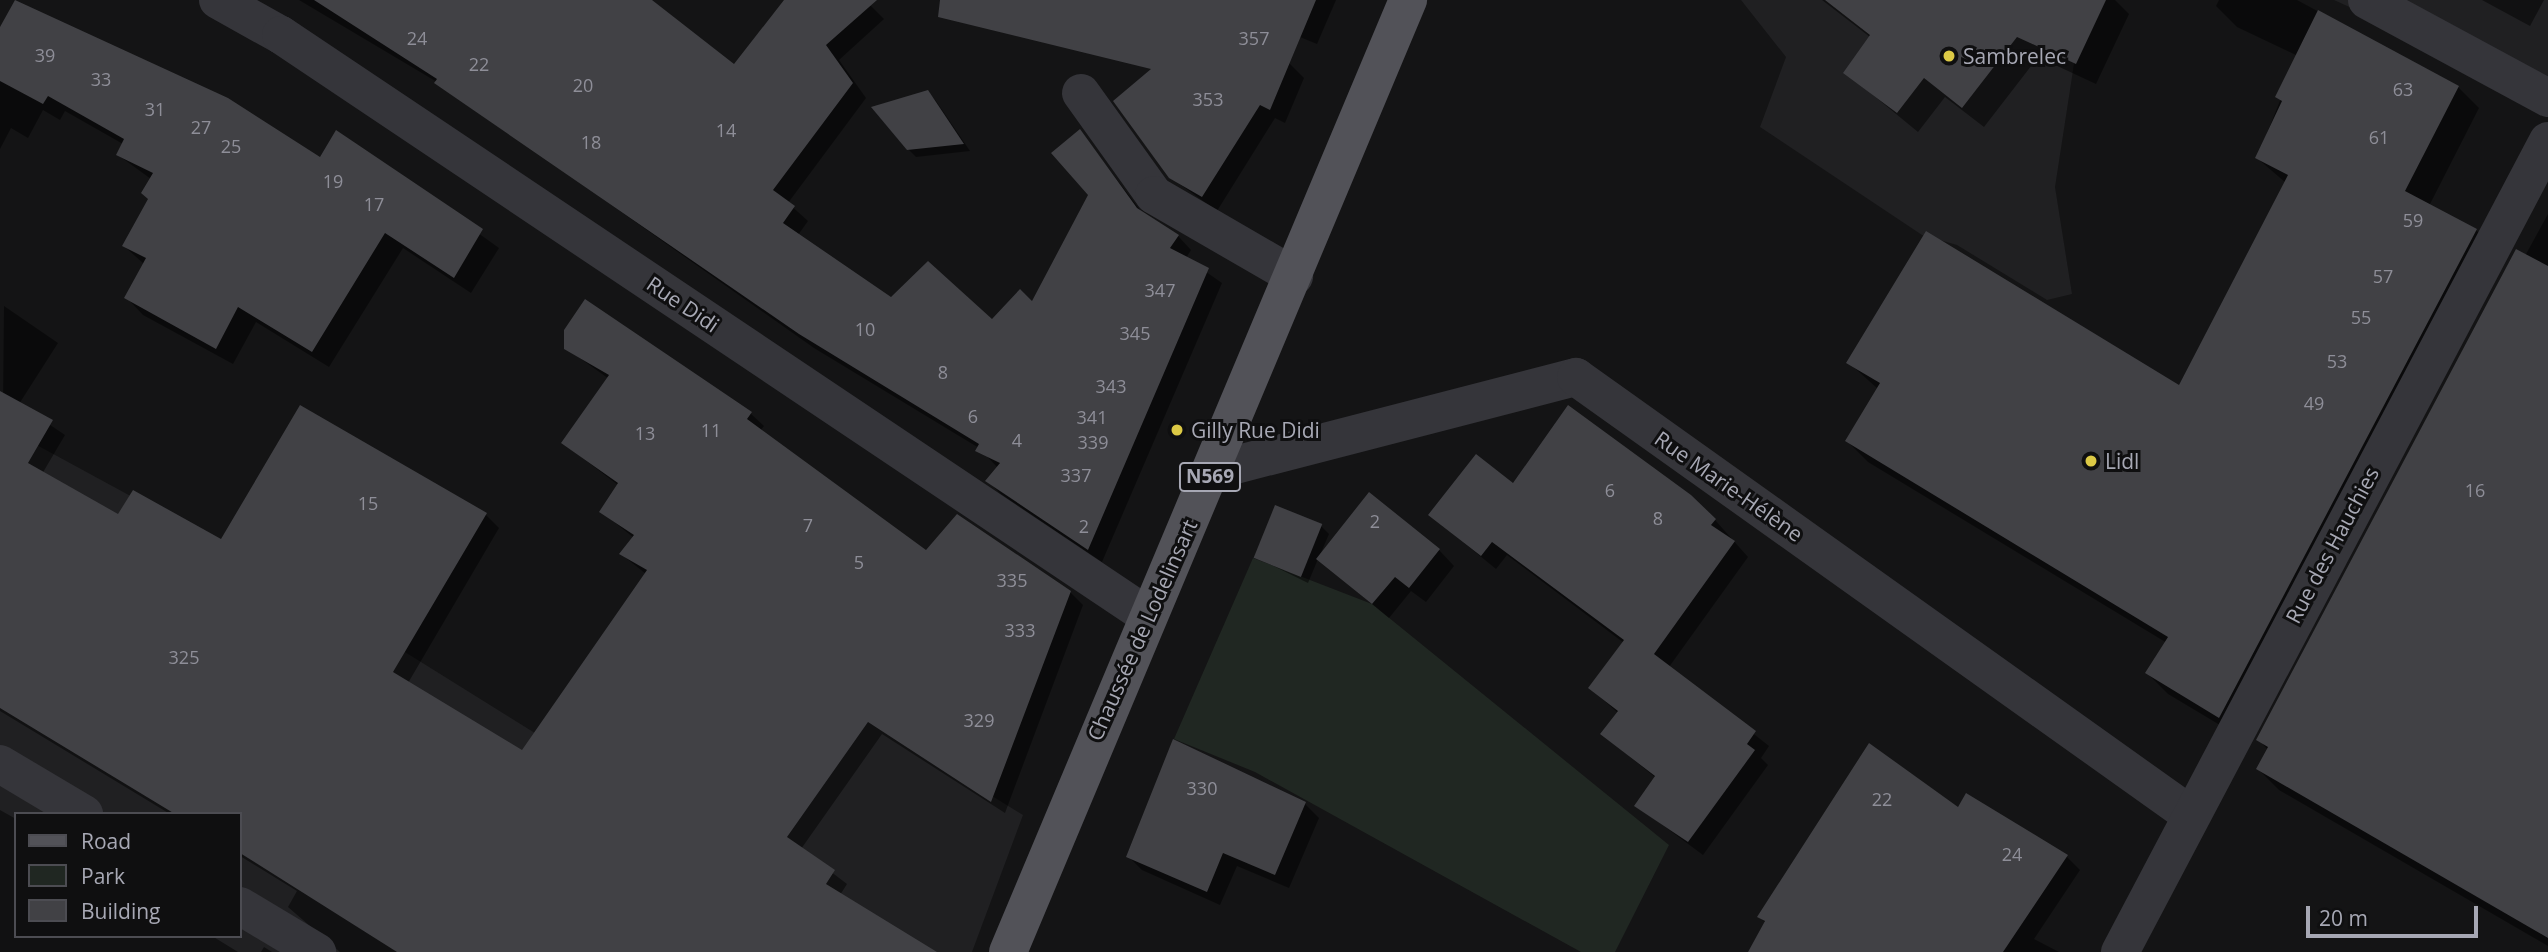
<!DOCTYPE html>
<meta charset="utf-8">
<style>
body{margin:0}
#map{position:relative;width:2548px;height:952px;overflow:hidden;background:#141415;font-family:"Open Sans",sans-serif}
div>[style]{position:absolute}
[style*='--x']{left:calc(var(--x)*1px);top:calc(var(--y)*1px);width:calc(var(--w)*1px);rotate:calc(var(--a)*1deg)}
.built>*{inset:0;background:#202022}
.green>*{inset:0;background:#202722}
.shadow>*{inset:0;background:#0007}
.building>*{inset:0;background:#414145;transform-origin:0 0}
.minor>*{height:38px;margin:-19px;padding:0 19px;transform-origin:19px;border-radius:19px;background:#35353a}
.major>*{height:38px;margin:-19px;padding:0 19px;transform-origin:19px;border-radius:19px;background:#525258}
.dots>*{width:19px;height:19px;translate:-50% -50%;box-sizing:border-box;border:4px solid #0f0f10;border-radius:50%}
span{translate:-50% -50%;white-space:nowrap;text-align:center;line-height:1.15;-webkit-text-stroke:6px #0f0f10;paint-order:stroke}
.number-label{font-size:18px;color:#8e8e98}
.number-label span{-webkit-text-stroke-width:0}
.shield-label span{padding:2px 5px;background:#0f0f10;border:2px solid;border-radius:5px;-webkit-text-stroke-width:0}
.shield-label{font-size:19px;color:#a7a8b4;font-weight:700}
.poi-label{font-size:21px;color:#a7a8b4}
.left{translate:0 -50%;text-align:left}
.street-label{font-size:21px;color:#a7a8b4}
.legend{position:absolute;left:14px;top:812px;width:228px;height:126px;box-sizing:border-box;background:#0f0f10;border:2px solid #4c4c52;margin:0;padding:9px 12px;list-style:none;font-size:21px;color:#a7a8b4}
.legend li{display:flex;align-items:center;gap:14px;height:35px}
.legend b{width:35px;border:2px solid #4c4c52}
.scale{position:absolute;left:2306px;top:906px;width:172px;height:32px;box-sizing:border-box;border:4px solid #a7a8b4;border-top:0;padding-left:9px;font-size:21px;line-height:24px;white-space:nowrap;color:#a7a8b4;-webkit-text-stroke:5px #0f0f10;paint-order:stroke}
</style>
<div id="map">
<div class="built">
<div style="clip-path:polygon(1741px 0,2095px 0,2074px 64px,2055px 187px,2072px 294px,2047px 300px,1957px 245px,1922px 235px,1760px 127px,1786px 57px)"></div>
<div style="clip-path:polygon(2334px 0,2548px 0,2548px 98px)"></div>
<div style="clip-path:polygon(evenodd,0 425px,320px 599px,636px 796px,755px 649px,1023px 815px,972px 952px,0 952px,0 425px,16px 814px,240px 814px,240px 936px,16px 936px,16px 814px)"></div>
</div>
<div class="green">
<div style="clip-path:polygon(1253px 558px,1372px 604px,1669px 845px,1615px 952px,1581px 952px,1255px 772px,1174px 739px)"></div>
</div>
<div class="shadow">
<div style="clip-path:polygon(299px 0,649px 0,734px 66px,793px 0,871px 6px,884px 19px,839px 60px,866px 98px,788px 203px,808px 221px,798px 235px,892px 299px,992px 321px,1033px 303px,1090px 194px,1080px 131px,1143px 214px,1178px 236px,1191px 250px,1186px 258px,1222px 283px,1102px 562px,1001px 494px,988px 481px,998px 468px,979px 448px,814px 348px,437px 82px)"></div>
<div style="clip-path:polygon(1209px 0,1336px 0,1317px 44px)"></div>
<div style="clip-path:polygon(1822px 0,2115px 0,2129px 14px,2096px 84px,2038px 57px,1984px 127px,1945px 97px,1918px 132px,1845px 72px,1870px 37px)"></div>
<div style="clip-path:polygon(2219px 0,2297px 0,2458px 87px,2479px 108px,2429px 206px,2476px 230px,2497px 251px,2240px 737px,2168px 694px,2147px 673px,2167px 643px,1868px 462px,1847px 441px,1878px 389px,1848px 362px,2180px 388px,2286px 183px,2257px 158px,2298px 56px,2237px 27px,2216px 6px)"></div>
<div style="clip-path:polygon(2482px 0,2544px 0,2530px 26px)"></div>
<div style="clip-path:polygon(0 30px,321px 160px,337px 132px,499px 248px,471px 293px,403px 248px,329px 367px,256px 322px,233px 364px,143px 315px,127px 298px,144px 264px,124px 246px,150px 200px,151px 179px,118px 155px,123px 144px,65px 111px,60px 120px,43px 110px,28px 138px,11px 128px,0 149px)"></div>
<div style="clip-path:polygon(1168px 57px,1289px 63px,1304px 78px,1285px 123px,1275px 118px,1217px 211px,1170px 177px)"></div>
<div style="clip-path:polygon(928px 92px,936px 101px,970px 151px,916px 157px,908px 149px)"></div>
<div style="clip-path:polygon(2548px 214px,2548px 946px,2279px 790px,2258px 769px,2268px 750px,2259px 740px)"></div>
<div style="clip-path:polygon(4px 306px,58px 343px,19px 404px,65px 435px,42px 474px,118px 516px,222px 541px,301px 408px,486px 515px,499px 528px,408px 683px,523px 752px,646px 574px,621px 554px,634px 538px,602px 512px,618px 485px,563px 443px,609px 379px,566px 348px,750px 413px,764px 426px,760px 431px,926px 553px,1070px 592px,1083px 605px,1005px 813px,882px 734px,801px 849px,847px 884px,840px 895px,931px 952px,340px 952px,288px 907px,297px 891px,240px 856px,240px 814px,170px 814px,0 711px)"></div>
<div style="clip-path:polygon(1513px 485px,1715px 520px,1748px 557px,1669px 667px,1769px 746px,1761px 758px,1768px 765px,1703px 855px,1637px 806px,1656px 778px,1602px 734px,1618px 713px,1590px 688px,1624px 643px,1507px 555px,1496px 569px,1430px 515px)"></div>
<div style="clip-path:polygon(1321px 526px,1329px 534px,1320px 555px,1439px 550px,1454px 566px,1426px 602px,1411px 591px,1389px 618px,1318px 559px,1308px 583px,1255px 557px)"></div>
<div style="clip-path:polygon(1174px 742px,1305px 804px,1319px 818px,1289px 888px,1237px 866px,1220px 905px,1142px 870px,1128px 856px)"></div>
<div style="clip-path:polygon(0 810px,16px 819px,16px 936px,212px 936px,238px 952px,0 952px)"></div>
<div style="clip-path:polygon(1958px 810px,2066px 856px,2080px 870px,2034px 939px,2059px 952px,1753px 952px,1766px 923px,1759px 917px)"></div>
<div style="clip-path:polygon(264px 947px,272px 952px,261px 952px)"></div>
</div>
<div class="building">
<div style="clip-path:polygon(15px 0,228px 98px,320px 157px,336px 130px,483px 229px,454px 278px,385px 233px,312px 352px,238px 307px,216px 349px,124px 298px,146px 258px,122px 246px,148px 199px,141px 193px,153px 173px,116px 155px,124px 139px,48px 96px,43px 104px,0 81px,0 27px)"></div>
<div style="clip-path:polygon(314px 0,652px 0,734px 64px,784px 0,877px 0,826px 45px,853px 83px,773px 190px,795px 206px,783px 223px,891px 297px,928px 261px,992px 319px,1020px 289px,1032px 301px,1088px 195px,1051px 153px,1080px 129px,1137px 208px,1179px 235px,1170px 248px,1209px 268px,1088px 550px,985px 481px,1000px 463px,975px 451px,979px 444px,799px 334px,434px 83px,437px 79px)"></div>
<div style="clip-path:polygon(940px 0,1316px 0,1270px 110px,1260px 105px,1202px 197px,1169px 178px,1113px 101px,1151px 69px,938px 17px)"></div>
<div style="clip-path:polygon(1825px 0,2106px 0,2076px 64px,2017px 37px,1962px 108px,1924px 78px,1897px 113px,1843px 73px,1870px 35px)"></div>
<div style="clip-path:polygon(2318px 10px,2459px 86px,2405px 191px,2477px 229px,2219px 718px,2145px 673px,2168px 637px,1845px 441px,1880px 383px,1846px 363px,1926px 231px,2179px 385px,2288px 175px,2255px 158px,2282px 101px,2275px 97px)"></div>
<div style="clip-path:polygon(928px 90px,964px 144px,907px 150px,871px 107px)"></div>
<div style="clip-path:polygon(2516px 249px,2548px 266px,2548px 938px,2256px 769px,2268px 747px,2256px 740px)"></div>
<div style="clip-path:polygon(585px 299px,752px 412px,747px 419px,926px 550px,957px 514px,1071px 591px,991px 802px,868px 722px,787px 837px,835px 870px,826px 884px,937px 952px,397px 952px,240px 853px,240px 814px,175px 814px,0 708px,0 391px,53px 420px,28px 463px,118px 514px,133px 490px,221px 539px,300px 405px,487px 513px,393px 672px,522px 750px,647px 570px,619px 554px,634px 535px,599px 512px,618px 483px,561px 443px,609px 375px,564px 349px,564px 330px)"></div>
<div style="clip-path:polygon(1568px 405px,1691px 495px,1716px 519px,1711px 525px,1735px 541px,1654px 654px,1756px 731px,1747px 744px,1755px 750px,1688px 842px,1634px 806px,1655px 776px,1600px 734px,1618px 711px,1588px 688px,1624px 640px,1492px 542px,1481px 556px,1428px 515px,1476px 454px,1513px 483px)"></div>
<div style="clip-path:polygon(1369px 492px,1440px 549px,1409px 588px,1395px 577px,1372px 604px,1316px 559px)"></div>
<div style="left:1275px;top:505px;width:51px;height:57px;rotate:22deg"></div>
<div style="clip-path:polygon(1173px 739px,1306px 802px,1275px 875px,1223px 853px,1207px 892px,1126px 857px)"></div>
<div style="clip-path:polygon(1869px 743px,1958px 807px,1966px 793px,2068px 855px,2003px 952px,1748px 952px,1765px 921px,1757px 917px)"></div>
</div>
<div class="minor">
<div style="--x:218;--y:0;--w:72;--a:29.1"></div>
<div style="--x:281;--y:35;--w:1040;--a:33.83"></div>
<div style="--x:2367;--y:0;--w:206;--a:28.4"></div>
<div style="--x:1081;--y:93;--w:125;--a:54.4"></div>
<div style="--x:1154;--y:195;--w:162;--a:30.1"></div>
<div style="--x:1212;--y:471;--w:376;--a:-14.5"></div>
<div style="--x:1576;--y:377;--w:751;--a:35.47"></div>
<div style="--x:0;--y:764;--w:98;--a:30.8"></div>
<div style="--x:240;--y:906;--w:90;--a:30.9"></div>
<div style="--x:2120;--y:952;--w:917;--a:-62.18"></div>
</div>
<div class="major">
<div style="--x:1008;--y:952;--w:1033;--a:-67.21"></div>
</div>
<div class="dots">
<div style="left:1949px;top:56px;background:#dcc945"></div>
<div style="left:1177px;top:430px;background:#dcc945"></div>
<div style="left:2091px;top:461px;background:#dcc945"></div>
</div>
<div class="number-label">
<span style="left:417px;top:38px">24</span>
<span style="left:1254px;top:38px">357</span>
<span style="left:45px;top:55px">39</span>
<span style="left:479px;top:64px">22</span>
<span style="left:101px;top:79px">33</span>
<span style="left:583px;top:85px">20</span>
<span style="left:2403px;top:89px">63</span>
<span style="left:1208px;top:99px">353</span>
<span style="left:155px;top:109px">31</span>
<span style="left:201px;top:127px">27</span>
<span style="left:726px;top:130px">14</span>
<span style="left:2379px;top:137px">61</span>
<span style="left:591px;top:142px">18</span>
<span style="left:231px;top:146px">25</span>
<span style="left:333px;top:181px">19</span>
<span style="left:374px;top:204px">17</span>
<span style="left:2413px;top:220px">59</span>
<span style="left:2383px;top:276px">57</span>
<span style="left:1160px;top:290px">347</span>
<span style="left:2361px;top:317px">55</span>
<span style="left:865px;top:329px">10</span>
<span style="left:1135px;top:333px">345</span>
<span style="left:2337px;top:361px">53</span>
<span style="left:943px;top:372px">8</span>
<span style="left:1111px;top:386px">343</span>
<span style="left:2314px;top:403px">49</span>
<span style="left:973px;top:416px">6</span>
<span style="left:1092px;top:417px">341</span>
<span style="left:711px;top:430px">11</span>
<span style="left:645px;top:433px">13</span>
<span style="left:1017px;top:440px">4</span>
<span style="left:1093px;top:442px">339</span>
<span style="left:1076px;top:475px">337</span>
<span style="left:1610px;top:490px">6</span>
<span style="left:2475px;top:490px">16</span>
<span style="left:368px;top:503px">15</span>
<span style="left:1658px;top:518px">8</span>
<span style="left:1375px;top:521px">2</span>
<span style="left:808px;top:525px">7</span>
<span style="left:1084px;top:526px">2</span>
<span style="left:859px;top:562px">5</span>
<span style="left:1012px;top:580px">335</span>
<span style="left:1020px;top:630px">333</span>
<span style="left:184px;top:657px">325</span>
<span style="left:979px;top:720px">329</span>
<span style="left:1202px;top:788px">330</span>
<span style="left:1882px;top:799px">22</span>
<span style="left:2012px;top:854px">24</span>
</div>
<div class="shield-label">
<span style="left:1210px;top:477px">N569</span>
</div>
<div class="poi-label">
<span class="left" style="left:1963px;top:56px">Sambrelec</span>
<span class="left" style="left:1191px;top:430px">Gilly Rue Didi</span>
<span class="left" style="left:2105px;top:461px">Lidl</span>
</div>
<div class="street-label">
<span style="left:683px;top:304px;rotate:34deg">Rue Didi</span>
<span style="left:1729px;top:486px;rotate:35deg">Rue Marie-Hélène</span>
<span style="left:2332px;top:545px;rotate:-62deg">Rue des Hauchies</span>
<span style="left:1142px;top:630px;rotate:-66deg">Chaussée de Lodelinsart</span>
</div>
<ul class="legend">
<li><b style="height:9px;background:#525258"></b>Road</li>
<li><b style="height:19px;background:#202722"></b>Park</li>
<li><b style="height:19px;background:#414145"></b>Building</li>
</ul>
<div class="scale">20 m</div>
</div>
